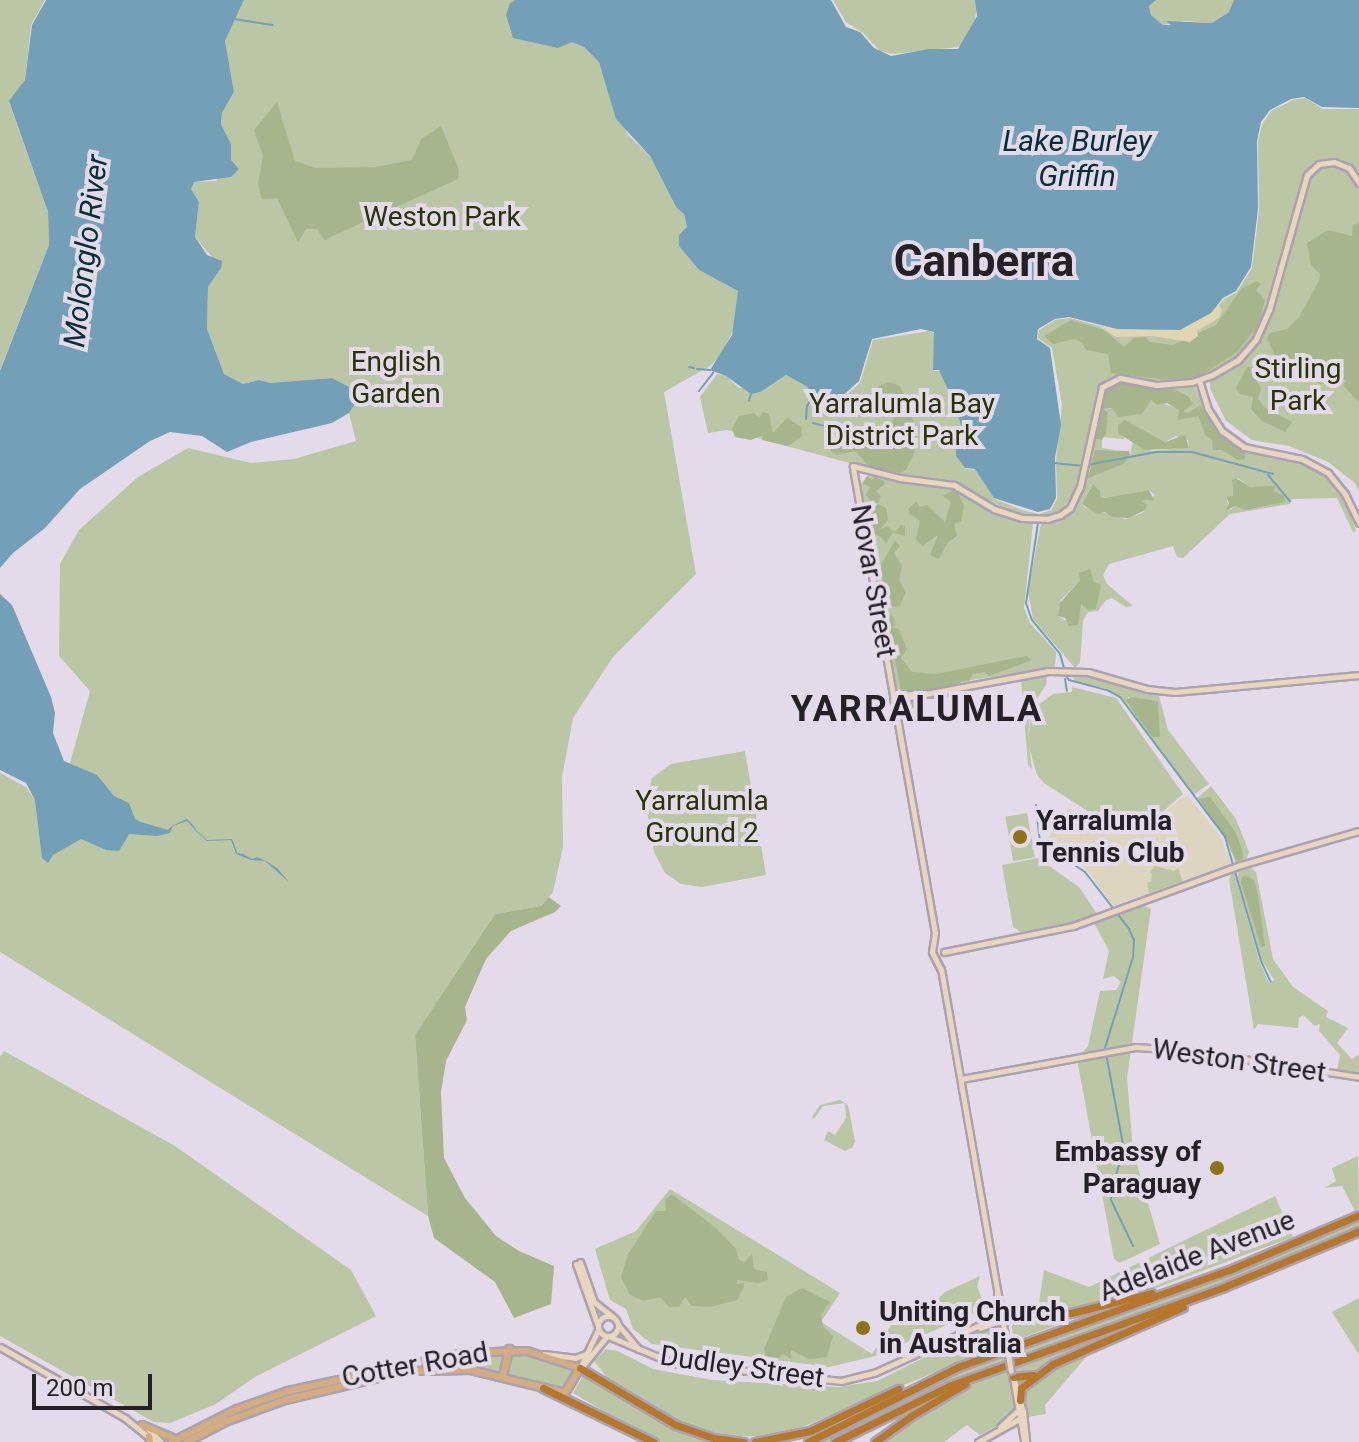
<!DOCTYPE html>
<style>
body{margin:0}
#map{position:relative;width:1359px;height:1442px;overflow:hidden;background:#e4dbea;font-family:Roboto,sans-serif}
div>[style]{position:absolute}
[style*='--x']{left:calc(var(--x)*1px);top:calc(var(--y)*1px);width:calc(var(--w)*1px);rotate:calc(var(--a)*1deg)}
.education>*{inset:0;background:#ddd5c0}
.green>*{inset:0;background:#bac6a4;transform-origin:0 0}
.forest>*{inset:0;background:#a7b58d}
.sand>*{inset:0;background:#e0d6b1}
.water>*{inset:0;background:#74a0b7}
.stream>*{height:2px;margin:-1px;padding:0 1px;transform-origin:1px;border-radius:1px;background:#74a0b7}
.roads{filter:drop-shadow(2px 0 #aaa2b0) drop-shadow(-2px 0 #aaa2b0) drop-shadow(0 2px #aaa2b0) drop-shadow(0 -2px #aaa2b0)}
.secondary>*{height:5px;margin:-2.5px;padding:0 2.5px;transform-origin:2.5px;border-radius:2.5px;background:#e9d6bf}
.secondary>.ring{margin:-2.5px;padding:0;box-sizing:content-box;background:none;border:5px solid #e9d6bf;border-radius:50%}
.primary>*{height:6px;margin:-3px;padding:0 3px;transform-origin:3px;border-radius:3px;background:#d3ad7f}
.highway>*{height:7px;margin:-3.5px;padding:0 3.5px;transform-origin:3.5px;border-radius:3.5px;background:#b6772a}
.bridges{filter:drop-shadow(2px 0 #aaa2b0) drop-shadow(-2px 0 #aaa2b0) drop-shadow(0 2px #aaa2b0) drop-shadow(0 -2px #aaa2b0)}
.secondary-bridge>*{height:5px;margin:-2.5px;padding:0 2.5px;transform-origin:2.5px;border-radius:2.5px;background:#e9d6bf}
.dots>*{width:22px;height:22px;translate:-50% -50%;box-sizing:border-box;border:4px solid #e4dbea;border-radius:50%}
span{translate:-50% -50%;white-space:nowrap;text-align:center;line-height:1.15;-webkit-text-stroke:8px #e4dbea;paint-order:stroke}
.park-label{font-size:28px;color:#273404}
.street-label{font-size:28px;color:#242126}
.poi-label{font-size:28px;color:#242126;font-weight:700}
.left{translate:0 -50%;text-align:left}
.right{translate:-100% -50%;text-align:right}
.water-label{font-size:30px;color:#042e3e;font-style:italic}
.district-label{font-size:36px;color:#242126;font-weight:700;letter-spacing:2px}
.town-label{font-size:44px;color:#242126;font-weight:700}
.scale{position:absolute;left:32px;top:1374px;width:120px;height:36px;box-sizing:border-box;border:4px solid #242126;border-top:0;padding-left:10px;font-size:24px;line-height:28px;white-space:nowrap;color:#242126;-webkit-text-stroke:6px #e4dbea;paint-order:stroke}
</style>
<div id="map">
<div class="education">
<div style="clip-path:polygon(1186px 794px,1220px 835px,1232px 865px,1113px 906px,1087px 870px,1044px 844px,1068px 808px,1086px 820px,1114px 825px,1159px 817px)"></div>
</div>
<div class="green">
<div style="clip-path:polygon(0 0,45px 0,31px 25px,25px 80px,9px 102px,48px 212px,49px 245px,0 370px)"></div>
<div style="clip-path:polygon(244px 0,515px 0,510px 3px,584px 47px,599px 62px,628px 135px,650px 156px,676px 207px,684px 213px,687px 228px,680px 247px,699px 270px,738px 291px,734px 328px,721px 355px,710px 366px,664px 392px,696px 574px,613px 657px,573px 718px,562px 777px,563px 847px,553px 892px,541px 906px,495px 914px,415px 1035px,428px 1216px,0 952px,0 773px,26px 787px,35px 800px,70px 763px,90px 691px,59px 656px,60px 564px,79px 530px,138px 477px,188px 448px,251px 463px,294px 459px,356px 441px,349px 413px,358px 400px,353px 389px,332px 378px,270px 383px,259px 380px,243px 384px,224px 374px,207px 329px,208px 287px,221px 268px,195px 237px,199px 202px,190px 189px,194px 182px,216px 181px,231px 160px,231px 144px,221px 124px,222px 113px,234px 92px,225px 41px)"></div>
<div style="clip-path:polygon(833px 0,976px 0,977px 8px,973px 29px,959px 47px,892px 54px,880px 51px,863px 33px,846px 22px)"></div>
<div style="clip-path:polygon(1156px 0,1234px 0,1234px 4px,1229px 12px,1212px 23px,1184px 21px,1163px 25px,1151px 15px,1149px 6px)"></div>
<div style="clip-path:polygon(1305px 98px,1323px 109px,1359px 109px,1359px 180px,1349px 167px,1334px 160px,1320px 162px,1308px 174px,1264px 325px,1238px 358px,1200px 378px,1158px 383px,1113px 377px,1101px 387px,1078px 486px,1061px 513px,1048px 517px,1023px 516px,942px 480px,902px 477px,727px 430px,708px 433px,700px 397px,717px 374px,726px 376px,739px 388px,767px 387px,786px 375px,806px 386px,816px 400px,830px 403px,840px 400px,860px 383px,873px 340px,929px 331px,934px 333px,934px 371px,940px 371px,958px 409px,964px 430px,957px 457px,966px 469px,976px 470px,995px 499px,1022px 510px,1039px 514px,1051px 510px,1057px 499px,1056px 459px,1062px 405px,1052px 348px,1038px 338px,1039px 330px,1055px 320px,1070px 318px,1118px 331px,1181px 331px,1212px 314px,1224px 299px,1237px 292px,1252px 268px,1259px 210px,1258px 142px,1262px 124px,1271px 111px,1293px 100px)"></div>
<div style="clip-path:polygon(1333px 164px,1346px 169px,1359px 186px,1359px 492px,1355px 483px,1328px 462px,1289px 446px,1252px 440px,1226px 421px,1210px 388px,1210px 379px,1238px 361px,1263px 332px,1304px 189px,1315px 170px)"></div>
<div style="clip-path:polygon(evenodd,1113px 381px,1156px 387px,1194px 385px,1214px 424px,1232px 441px,1254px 452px,1300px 460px,1322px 471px,1345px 499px,1356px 531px,1353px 532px,1337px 498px,1292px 499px,1290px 504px,1230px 514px,1183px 558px,1177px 557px,1173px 546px,1109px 564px,1103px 575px,1107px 584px,1133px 606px,1126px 607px,1112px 598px,1106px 600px,1098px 611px,1088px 612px,1083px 621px,1080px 663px,1075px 668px,1033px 619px,1028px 591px,1041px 523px,1062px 517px,1076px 501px,1093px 445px,1102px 389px,1113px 381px,1125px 382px,1168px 389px,1191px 400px,1184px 410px,1150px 400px,1142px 414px,1121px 415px,1112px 408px,1102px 410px,1103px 395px,1109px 388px,1125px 382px,1113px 381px,1099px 414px,1108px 417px,1102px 437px,1133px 440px,1124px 439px,1128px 422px,1165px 442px,1176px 436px,1188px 440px,1189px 447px,1152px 451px,1133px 441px,1130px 455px,1117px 465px,1087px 473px,1101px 451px,1115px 450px,1102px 448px,1102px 440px,1095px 439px,1099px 414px,1113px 381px,1238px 478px,1250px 487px,1267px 489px,1273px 486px,1274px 491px,1282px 496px,1274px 504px,1252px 509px,1235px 506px,1230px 510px,1227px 500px,1233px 496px,1232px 480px,1238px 478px,1113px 381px,1093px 484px,1100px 496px,1107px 498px,1149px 490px,1155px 495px,1147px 501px,1140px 501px,1145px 510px,1142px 513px,1126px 519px,1084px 507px,1082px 504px,1093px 484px,1113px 381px,1080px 580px,1094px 582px,1086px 605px,1080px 604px,1066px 621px,1058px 616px,1061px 600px,1080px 580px)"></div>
<div style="clip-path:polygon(869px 474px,943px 485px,1003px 516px,1033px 523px,1024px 608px,1030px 623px,1056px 652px,1055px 667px,901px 691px,897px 688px,859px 486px)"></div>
<div style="clip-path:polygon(1047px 674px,1046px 685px,1030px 709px,1028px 741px,1032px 709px,1053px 694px,1072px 692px,1072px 687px,1116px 698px,1183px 794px,1159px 815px,1117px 823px,1089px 812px,1044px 783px,1037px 775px,1029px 747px,1032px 769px,1028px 765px,1021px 678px)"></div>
<div style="clip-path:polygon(evenodd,1071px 674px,1101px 677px,1159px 696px,1168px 730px,1209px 784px,1193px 795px,1121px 697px,1108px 689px,1076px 682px,1071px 674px,1128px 697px,1158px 701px,1159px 737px,1152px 737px,1128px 704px,1128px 697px)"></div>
<div style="clip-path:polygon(745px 751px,766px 875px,702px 887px,681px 884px,665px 873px,654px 852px,646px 805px,652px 778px,671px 764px)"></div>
<div style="clip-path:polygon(1211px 786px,1236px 819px,1249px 852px,1246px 860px,1236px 863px,1225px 837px,1196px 799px)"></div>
<div style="left:1027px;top:813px;width:45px;height:22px;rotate:80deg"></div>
<div style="clip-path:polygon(1038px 858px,1079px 887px,1097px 914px,1075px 923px,1021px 932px,1013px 927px,1002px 865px)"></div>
<div style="clip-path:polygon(1155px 866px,1174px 871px,1178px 868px,1183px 881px,1149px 893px,1147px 883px,1151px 882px,1152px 874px,1149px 872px)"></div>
<div style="clip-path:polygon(1249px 866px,1256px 872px,1273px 959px,1293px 987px,1328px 1011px,1326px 1017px,1348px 1028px,1337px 1043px,1352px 1059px,1359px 1054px,1359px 1075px,1337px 1071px,1340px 1055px,1319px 1031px,1320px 1024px,1315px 1026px,1303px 1015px,1299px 1018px,1298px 1028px,1258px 1024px,1254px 1030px,1229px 879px,1234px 871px,1259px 960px,1267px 979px,1270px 984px,1274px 980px,1260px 957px,1238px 878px,1238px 869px)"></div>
<div style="clip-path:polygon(1143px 905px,1151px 909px,1127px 1078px,1133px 1151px,1160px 1244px,1120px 1263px,1114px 1259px,1077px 1059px,1088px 1046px,1100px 991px,1116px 990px,1121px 982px,1114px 976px,1103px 979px,1109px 951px,1094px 923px)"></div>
<div style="clip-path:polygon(4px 1051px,175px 1146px,351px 1270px,376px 1316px,255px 1377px,216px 1404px,170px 1423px,154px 1422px,0 1336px,0 1057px)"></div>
<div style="clip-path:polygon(840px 1100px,848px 1105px,855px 1141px,853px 1147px,845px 1151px,824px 1140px,828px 1131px,835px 1135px,846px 1118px,845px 1103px,823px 1106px,814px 1119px,812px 1117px,820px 1105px)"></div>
<div style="clip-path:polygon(1358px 1156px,1359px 1208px,1355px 1211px,1342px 1186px,1324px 1188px,1336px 1181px,1332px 1168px)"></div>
<div style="clip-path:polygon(670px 1189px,840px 1293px,821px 1322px,872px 1354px,891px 1325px,914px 1323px,945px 1292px,980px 1276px,977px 1287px,986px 1308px,875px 1356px,829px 1367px,652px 1344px,633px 1329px,626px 1309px,610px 1300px,595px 1249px,636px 1231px)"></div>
<div style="clip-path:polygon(1275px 1196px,1293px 1237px,1014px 1341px,1011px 1323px,1016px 1312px,1038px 1309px,1044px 1270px,1089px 1287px)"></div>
<div style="clip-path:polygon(1359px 1220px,1359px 1227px,1255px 1271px,1005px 1360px,907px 1401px,829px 1442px,815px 1442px,948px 1376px,1234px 1272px)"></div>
<div style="clip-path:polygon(1359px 1298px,1359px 1355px,1332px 1312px)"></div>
<div style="clip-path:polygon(982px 1329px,997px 1332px,1001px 1345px,783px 1435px,731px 1437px,687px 1425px,609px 1380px,594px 1361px,606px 1349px,618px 1351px,653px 1369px,712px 1380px,837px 1387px,877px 1381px)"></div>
<div style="clip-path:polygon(1075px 1345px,1093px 1349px,1045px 1405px,1046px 1414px,1028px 1417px,1026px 1408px,1014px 1410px,1012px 1417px,980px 1435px,967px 1425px,944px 1442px,881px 1442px,958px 1391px,1005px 1370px)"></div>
<div style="clip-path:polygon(503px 1353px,500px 1373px,460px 1366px,410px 1369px,452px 1358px)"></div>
<div style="clip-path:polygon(513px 1353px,558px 1362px,575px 1370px,565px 1389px,559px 1389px,509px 1374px)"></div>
<div style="clip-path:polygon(583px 1376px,673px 1427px,714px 1442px,659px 1442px,646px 1436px,573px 1393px)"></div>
</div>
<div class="forest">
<div style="clip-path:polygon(277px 102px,295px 161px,316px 168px,375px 167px,412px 160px,421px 139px,441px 126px,459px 170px,458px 179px,324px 240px,317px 229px,306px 229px,298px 242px,277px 198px,262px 199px,258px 184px,263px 156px,254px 130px)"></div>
<div style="clip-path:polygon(1359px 222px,1359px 403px,1343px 385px,1347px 380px,1326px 377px,1321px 384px,1295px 375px,1286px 368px,1284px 358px,1278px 359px,1274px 354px,1267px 338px,1270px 333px,1287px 329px,1299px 317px,1319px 281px,1320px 274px,1311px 265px,1307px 243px,1328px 230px,1352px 236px,1353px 225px)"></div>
<div style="clip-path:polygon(1257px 281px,1261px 284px,1256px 290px,1265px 300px,1258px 326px,1236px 353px,1198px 377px,1167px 380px,1111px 373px,1108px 354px,1086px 350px,1082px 342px,1074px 339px,1053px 344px,1044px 336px,1071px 320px,1104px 330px,1124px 347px,1134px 338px,1145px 337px,1150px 342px,1172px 345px,1216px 325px,1242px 288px)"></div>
<div style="clip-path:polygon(1247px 367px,1254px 368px,1258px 373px,1256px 380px,1261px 388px,1258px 399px,1265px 408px,1292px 422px,1285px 432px,1262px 421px,1251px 409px,1253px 397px,1240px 394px,1236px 388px)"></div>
<div style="clip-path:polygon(889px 382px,900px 386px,918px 433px,914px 454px,906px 470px,900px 473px,870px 467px,855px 451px,837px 455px,831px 451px,832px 444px,841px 441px,839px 433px,844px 426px,855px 433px,861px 425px,881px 437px,905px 402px,896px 394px,880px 392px,878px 386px)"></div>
<div style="clip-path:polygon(1125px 382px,1172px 388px,1189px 397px,1193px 404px,1183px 411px,1188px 413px,1200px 405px,1217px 431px,1245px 450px,1245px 459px,1238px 460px,1222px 450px,1213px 450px,1212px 440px,1206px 436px,1198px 416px,1178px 420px,1179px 410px,1167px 403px,1157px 405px,1151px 400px,1142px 414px,1118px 417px,1112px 408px,1104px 409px,1108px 413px,1106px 433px,1102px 440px,1095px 439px,1103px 395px,1109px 388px)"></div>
<div style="clip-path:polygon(763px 412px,769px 414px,773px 433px,787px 418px,801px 427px,802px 436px,788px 446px,762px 440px,763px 435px,751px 440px,735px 437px,732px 429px,739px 416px,754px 413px,759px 418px)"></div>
<div style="clip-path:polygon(1125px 420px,1165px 442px,1185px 435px,1189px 448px,1145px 450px,1118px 433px,1118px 425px)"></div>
<div style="clip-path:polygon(1095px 450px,1129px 451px,1130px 455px,1123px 464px,1088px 478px)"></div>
<div style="clip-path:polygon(867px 476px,872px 480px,875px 477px,884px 481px,885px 484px,876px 491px,881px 496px,877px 504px,886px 508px,888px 519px,880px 530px,887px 526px,895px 532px,901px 525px,905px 526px,905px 536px,893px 533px,886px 543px,880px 536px,871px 535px,871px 501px,866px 495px,870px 487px,863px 484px)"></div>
<div style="clip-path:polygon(1236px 478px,1250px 487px,1275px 486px,1274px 491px,1284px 496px,1285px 502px,1246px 510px,1235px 506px,1225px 511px,1229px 504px,1227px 497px,1233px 496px,1232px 480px)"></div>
<div style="clip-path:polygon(1093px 484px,1100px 491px,1100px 496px,1105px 498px,1149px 490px,1154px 500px,1141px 501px,1147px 505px,1145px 510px,1129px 518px,1112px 517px,1105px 512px,1097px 514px,1082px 504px)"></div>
<div style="clip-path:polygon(952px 490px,958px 492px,964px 506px,961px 521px,954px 524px,957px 536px,948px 542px,939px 559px,930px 555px,938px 535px,922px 546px,916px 539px,920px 521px,909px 513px,909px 508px,916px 502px,920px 507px,927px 505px,945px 522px,951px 502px,943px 496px)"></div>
<div style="clip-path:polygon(895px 540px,900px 546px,894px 553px,902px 565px,899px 580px,906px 592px,900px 606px,893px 607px,884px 599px,881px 565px)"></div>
<div style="clip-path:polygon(1090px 569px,1094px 582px,1101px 585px,1096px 609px,1089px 610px,1081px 604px,1078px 625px,1069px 626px,1065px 618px,1058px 616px,1060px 603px,1080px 580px,1079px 573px)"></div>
<div style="clip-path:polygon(891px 615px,895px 620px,893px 628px,899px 629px,907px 649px,901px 658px,912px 672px,937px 674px,1026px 656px,1032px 660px,989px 676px,984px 672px,973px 674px,969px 681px,961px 682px,946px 699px,922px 699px,911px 711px,905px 709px,890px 637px,891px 625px,888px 619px)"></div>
<div style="clip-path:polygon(1131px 697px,1158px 701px,1160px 737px,1152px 737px,1137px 717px,1126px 700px)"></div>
<div style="clip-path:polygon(1210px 797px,1236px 833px,1242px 850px,1243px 859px,1239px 860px,1236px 861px,1229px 844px,1199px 799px)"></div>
<div style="clip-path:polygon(1246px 876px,1254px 880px,1258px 895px,1265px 946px,1261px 947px,1241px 883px,1242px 877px)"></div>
<div style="clip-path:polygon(549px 897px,561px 906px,555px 912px,511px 931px,486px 959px,465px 1007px,467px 1020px,446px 1061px,441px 1092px,444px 1158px,465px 1198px,496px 1236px,519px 1251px,554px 1266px,551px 1304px,514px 1318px,495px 1282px,434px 1238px,428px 1216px,415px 1035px,495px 914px,541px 906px)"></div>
<div style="clip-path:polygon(672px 1194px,717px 1229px,736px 1249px,739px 1260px,745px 1262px,752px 1254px,754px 1269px,767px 1272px,768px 1280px,758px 1283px,737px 1280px,737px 1284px,744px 1283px,744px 1287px,737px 1300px,710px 1307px,692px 1306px,685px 1297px,679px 1307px,669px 1307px,660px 1297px,643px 1301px,630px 1295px,621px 1277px,628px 1254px,656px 1211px,666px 1211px,665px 1200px)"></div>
<div style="clip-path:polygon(802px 1288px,830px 1302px,821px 1315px,823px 1326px,833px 1336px,827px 1357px,809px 1359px,791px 1350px,791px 1359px,783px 1354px,779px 1358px,765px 1356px,764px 1349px,786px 1297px)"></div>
</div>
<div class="sand">
<div style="clip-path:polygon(1216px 304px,1222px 309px,1219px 318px,1197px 331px,1198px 336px,1190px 342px,1152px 336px,1116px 337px,1099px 326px,1179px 330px)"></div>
</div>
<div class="water">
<div style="clip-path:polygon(46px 0,244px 0,225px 41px,234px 92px,222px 113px,221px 124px,231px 144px,231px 160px,239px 169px,231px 177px,194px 182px,191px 189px,199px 202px,195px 237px,207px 255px,222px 261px,221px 268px,208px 287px,207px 329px,224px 374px,243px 384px,259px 380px,270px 383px,332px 378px,353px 389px,358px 400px,349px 413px,332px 423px,251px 442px,227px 452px,202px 436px,170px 432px,150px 441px,80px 489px,45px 528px,13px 553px,0 568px,0 371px,49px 245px,48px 212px,9px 101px,25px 80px,32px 25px)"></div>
<div style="clip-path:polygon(515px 0,831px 0,846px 27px,860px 32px,874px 48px,891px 56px,929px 49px,958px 49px,977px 16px,975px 0,1156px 0,1149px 6px,1151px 15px,1163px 25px,1171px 25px,1166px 21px,1212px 23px,1229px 12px,1234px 0,1359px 0,1359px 108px,1322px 107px,1304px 97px,1291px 99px,1270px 110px,1261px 122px,1257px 141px,1258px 209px,1251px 267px,1236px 291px,1223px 298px,1211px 313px,1180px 330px,1117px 329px,1069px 317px,1055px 319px,1038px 329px,1037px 339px,1050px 348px,1061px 425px,1055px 458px,1056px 498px,1050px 509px,1038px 512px,994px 498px,975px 469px,965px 468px,956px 456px,956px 444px,962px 430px,957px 409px,939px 370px,933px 370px,934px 332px,921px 329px,872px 339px,859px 381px,839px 399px,830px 402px,821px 402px,806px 386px,786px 375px,760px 392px,751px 394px,726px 376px,710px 370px,732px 335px,738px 291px,699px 270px,679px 246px,679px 235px,687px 227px,684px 214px,676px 207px,650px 156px,616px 119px,599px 62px,584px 47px,572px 42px,558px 48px,513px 38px,506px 15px,510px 3px)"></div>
<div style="clip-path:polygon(0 594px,12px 605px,51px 697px,55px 713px,53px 733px,64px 761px,97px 775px,114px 796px,129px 803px,135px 819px,141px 822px,168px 830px,172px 826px,187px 819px,192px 824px,197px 831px,207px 840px,232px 839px,236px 849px,237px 853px,243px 854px,252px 859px,257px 857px,266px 861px,277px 868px,289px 882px,265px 861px,251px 860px,236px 854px,231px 840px,207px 841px,196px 831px,187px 821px,173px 826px,170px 833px,157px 836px,129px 834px,119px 851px,106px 850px,81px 839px,53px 855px,48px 863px,42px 858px,35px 800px,26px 783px,0 770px)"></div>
</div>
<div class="stream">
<div style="--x:234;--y:19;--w:39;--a:9"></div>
<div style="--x:689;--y:367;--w:5;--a:11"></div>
<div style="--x:697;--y:369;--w:13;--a:4"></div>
<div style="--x:699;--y:391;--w:23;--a:-52"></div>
<div style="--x:749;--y:401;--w:7;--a:-74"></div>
<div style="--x:806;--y:419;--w:13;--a:-86"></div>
<div style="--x:807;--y:406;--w:13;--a:-58"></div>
<div style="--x:813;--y:423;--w:11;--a:15"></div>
<div style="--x:1054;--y:463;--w:27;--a:6"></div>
<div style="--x:1087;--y:465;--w:70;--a:-10.7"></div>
<div style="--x:1156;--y:452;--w:36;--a:0"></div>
<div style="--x:1192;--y:452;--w:84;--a:15.2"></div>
<div style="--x:1268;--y:475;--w:34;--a:50"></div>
<div style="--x:1038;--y:523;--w:81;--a:98.5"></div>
<div style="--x:1026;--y:603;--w:18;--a:71"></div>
<div style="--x:1032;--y:620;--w:44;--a:50.5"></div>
<div style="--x:1060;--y:654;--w:15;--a:74"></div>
<div style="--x:1065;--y:675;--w:6;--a:51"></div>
<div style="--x:1069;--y:680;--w:39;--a:15"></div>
<div style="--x:1107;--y:690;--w:15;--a:28"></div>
<div style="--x:1120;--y:697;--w:175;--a:53.1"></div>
<div style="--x:1225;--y:837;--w:129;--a:73.8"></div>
<div style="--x:1261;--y:961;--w:23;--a:65"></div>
<div style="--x:1065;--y:679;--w:12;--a:81"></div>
<div style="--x:1036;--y:805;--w:37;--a:84"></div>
<div style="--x:1040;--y:842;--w:54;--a:33.7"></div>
<div style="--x:1085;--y:872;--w:72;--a:52.3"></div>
<div style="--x:1129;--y:929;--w:12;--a:66"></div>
<div style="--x:1134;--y:940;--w:17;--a:93"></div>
<div style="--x:1133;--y:957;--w:95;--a:107.1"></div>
<div style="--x:1105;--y:1048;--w:104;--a:79.4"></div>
<div style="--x:1124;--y:1150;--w:38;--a:108"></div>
<div style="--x:1112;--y:1186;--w:14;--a:94"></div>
<div style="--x:1111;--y:1200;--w:51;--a:64.4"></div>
</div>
<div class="roads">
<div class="secondary">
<div style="--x:1199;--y:380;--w:30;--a:73"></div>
<div style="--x:1208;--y:409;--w:26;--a:58"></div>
<div style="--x:1222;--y:431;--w:27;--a:36"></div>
<div style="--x:1244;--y:447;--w:59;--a:11.7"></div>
<div style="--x:1302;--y:459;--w:30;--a:28"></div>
<div style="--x:1328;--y:473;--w:27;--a:51"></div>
<div style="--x:1345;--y:494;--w:32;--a:64"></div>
<div style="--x:893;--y:696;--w:19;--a:-6"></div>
<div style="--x:893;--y:700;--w:158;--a:-10.6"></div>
<div style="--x:1048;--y:671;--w:40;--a:1.4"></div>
<div style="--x:1088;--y:672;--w:61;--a:16.1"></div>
<div style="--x:1147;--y:689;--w:28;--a:6"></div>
<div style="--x:1175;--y:692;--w:185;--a:-5.3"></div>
<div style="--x:944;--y:952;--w:132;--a:-11.4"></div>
<div style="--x:1073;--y:926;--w:179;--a:-20"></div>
<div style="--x:1241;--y:865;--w:123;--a:-16.1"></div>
<div style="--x:961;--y:1079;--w:178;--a:-10.4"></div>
<div style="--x:1136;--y:1047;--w:56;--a:4.1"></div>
<div style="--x:1192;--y:1051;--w:169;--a:8.8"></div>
<div style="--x:580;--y:1262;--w:42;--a:70.7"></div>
<div style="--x:594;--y:1302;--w:23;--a:38"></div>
<div style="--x:576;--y:1264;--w:66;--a:70.5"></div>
<div style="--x:997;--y:1294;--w:22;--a:85"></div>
<div class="ring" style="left:598px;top:1316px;width:15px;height:15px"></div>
<div style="--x:619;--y:1326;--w:30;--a:50"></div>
<div style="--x:980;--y:1328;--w:23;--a:-20"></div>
<div style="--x:608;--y:1336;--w:70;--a:22.6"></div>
<div style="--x:673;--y:1363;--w:169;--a:6.1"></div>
<div style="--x:841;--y:1381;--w:34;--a:-14"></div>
<div style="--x:874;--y:1373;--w:141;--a:-24.4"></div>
<div style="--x:1006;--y:1341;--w:377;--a:-99.9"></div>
<div style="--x:941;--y:970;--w:20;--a:-117"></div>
<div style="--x:932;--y:952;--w:19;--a:-81"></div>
<div style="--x:935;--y:933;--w:474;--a:-100"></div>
<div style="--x:853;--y:466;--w:49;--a:14.3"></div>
<div style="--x:900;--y:478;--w:54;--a:7.4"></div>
<div style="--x:954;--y:485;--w:47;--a:31"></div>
<div style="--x:994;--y:509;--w:29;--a:18"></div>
<div style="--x:1022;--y:518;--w:25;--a:2"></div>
<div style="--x:1047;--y:519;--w:14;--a:-17"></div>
<div style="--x:1060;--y:515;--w:12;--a:-35"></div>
<div style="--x:1070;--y:508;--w:23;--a:-65"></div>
<div style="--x:1080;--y:487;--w:102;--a:-77.6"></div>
<div style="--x:1102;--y:387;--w:20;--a:-27"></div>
<div style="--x:1120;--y:378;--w:38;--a:11"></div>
<div style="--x:1157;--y:385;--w:35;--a:-5"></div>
<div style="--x:1192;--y:382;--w:21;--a:-19"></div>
<div style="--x:1212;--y:375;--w:30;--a:-30"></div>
<div style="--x:1238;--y:360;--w:28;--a:-49"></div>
<div style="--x:1256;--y:339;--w:32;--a:-66"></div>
<div style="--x:1269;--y:310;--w:140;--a:-74.3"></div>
<div style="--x:1307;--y:175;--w:16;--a:-43"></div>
<div style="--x:1319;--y:164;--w:15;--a:-8"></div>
<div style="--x:1334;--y:162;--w:16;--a:22"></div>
<div style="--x:1349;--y:168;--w:18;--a:56"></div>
<div style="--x:0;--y:1347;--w:144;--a:29.6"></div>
<div style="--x:125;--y:1418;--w:38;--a:39"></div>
<div style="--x:544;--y:1354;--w:31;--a:7"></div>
<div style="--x:575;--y:1358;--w:12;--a:-20"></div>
<div style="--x:580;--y:1368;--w:42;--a:-64.7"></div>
<div style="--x:581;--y:1368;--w:41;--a:-50.9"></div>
<div style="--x:1013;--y:1377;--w:35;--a:74"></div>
<div style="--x:1023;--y:1411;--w:31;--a:84"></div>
<div style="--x:1013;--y:1377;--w:65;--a:80.2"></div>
<div style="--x:1000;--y:1427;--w:22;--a:-43"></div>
<div style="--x:148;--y:1429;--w:18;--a:45"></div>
<div style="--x:978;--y:1442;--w:47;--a:-29.3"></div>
</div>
<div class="primary">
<div style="--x:503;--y:1376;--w:28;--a:-77"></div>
<div style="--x:142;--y:1425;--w:36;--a:23"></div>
<div style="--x:149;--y:1436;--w:6;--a:81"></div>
<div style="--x:172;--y:1442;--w:73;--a:-26.9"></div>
<div style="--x:237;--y:1409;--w:54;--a:-19.4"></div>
<div style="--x:288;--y:1391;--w:180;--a:-12.2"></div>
<div style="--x:464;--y:1353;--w:63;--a:-1.8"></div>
<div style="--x:527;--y:1351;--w:56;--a:17.8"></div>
<div style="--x:580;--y:1368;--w:29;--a:121"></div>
<div style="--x:565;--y:1393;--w:97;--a:-166.3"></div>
<div style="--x:471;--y:1370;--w:64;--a:179.1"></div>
<div style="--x:407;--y:1371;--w:125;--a:166.6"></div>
<div style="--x:285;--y:1400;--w:64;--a:159.9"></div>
<div style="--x:225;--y:1422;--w:43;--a:152.2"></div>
</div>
<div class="highway">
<div style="--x:1002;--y:1315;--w:69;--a:-1.7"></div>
<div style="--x:1071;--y:1313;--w:83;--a:-13.9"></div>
<div style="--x:580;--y:1368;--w:112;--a:30.7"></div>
<div style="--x:676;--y:1425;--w:40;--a:18.9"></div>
<div style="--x:714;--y:1438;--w:30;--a:8"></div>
<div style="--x:1013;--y:1377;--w:20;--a:-6"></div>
<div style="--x:543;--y:1388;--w:123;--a:26.1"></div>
<div style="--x:1020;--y:1400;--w:12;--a:-85"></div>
<div style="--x:1021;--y:1388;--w:40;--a:-37"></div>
<div style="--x:1053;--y:1364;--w:142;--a:-23.7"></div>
<div style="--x:755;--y:1442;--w:56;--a:-11.3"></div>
<div style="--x:810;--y:1431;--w:98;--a:-25.5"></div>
<div style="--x:808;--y:1442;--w:168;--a:-26.6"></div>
<div style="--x:958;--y:1367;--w:293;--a:-19.7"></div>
<div style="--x:1234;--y:1268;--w:136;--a:-23"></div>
<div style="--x:835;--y:1442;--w:129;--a:-26.2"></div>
<div style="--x:951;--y:1385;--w:290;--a:-19.7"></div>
<div style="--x:1224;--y:1287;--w:146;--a:-22.5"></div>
<div style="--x:875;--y:1442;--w:44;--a:-35.8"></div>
<div style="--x:911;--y:1416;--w:63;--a:-30.7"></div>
</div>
</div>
<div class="bridges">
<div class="secondary-bridge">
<div style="--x:1006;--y:1341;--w:30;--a:81"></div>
</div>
</div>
<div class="dots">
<div style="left:1020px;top:837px;background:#8e7216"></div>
<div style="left:1217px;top:1168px;background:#8e7216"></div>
<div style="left:863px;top:1328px;background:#8e7216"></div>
</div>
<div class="park-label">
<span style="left:442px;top:217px">Weston Park</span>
<span style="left:396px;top:378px">English<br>Garden</span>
<span style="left:1298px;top:385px">Stirling<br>Park</span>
<span style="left:902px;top:420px">Yarralumla Bay<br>District Park</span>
<span style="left:702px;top:817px">Yarralumla<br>Ground 2</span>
</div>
<div class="street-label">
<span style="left:873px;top:581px;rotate:80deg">Novar Street</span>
<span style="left:1239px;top:1061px;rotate:8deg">Weston Street</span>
<span style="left:1197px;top:1256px;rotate:-21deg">Adelaide Avenue</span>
<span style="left:415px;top:1365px;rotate:-10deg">Cotter Road</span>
<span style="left:742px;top:1367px;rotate:8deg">Dudley Street</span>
</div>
<div class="poi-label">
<span class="left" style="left:1036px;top:837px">Yarralumla<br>Tennis Club</span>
<span class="right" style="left:1201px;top:1168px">Embassy of<br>Paraguay</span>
<span class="left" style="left:879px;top:1328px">Uniting Church<br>in Australia</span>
</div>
<div class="water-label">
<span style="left:1077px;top:158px">Lake Burley<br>Griffin</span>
<span style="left:86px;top:251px;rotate:-83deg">Molonglo River</span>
</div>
<div class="district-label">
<span style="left:917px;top:710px">YARRALUMLA</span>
</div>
<div class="town-label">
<span style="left:984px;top:261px">Canberra</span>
</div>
<div class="scale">200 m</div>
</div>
